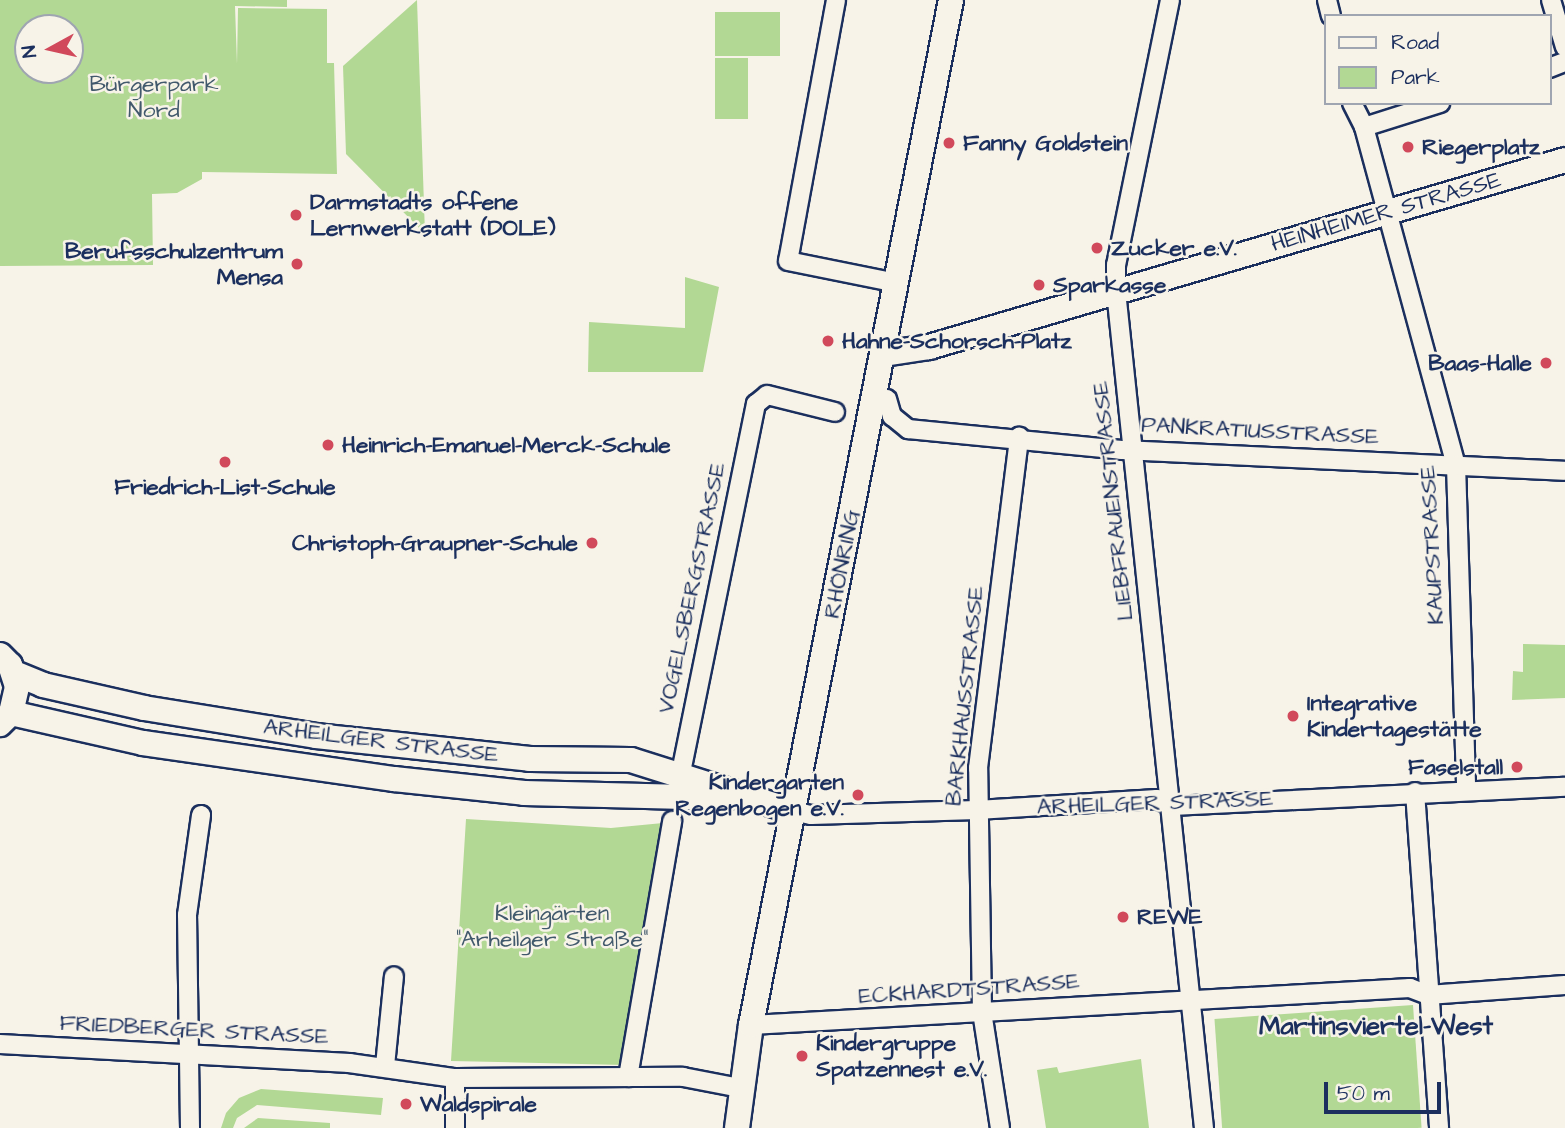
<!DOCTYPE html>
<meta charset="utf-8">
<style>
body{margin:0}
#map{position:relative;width:1565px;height:1128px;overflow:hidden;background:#f7f3e8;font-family:"Architects Daughter",sans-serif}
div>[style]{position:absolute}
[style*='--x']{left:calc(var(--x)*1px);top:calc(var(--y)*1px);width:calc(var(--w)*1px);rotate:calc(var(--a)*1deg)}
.green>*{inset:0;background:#b2d894;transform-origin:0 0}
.roads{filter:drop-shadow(2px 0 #1b2f5e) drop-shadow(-2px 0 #1b2f5e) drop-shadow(0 2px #1b2f5e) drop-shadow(0 -2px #1b2f5e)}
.street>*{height:18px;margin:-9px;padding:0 9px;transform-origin:9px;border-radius:9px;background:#f7f3e8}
.secondary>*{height:24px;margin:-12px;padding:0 12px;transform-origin:12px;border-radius:12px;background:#f7f3e8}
.dots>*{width:19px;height:19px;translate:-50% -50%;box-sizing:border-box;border:4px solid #f7f3e8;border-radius:50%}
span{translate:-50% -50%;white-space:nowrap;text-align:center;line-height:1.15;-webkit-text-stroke:5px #f7f3e8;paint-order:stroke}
.park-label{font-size:23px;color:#41596c}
.poi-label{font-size:23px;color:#1b2f5e;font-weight:700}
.left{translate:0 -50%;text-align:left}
.right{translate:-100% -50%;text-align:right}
.street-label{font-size:23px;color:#1b2f5e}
.quarter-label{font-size:26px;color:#1b2f5e;font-weight:700}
.legend{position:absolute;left:1324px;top:14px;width:228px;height:91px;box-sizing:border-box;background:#f7f3e8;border:2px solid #9fa5b1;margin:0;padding:9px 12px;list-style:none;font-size:21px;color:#1b2f5e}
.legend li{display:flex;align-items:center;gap:14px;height:35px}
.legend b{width:35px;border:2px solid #9fa5b1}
.north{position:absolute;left:14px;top:14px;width:70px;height:70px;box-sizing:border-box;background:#f7f3e8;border:2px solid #9fa5b1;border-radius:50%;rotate:262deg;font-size:19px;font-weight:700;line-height:28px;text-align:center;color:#1b2f5e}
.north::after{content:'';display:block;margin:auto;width:24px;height:32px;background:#d1495b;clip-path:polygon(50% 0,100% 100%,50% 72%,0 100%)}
.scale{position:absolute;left:1324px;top:1082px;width:117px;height:32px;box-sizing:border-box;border:4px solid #1b2f5e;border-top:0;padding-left:9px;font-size:21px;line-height:24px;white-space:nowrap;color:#1b2f5e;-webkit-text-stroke:5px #f7f3e8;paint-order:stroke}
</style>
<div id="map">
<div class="green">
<div style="clip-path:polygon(evenodd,0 0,287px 0,287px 7px,235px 6px,237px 64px,238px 8px,327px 9px,327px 63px,334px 63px,337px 174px,202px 172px,202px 179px,177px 193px,152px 194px,153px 265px,0 266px,0 0,28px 28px,70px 28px,70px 70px,28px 70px,28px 28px)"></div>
<div style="clip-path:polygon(417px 0,425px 234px,346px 154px,343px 66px)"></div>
<div style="left:715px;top:12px;width:65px;height:44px"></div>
<div style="left:715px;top:58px;width:33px;height:61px"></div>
<div style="clip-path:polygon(685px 277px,719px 287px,703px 372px,588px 372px,589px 322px,685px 328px)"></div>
<div style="clip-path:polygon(1523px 644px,1565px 645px,1565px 698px,1512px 700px,1513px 671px,1523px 672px)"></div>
<div style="clip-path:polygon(466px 819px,611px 828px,663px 823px,624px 1065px,451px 1061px)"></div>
<div style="left:1413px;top:1005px;width:123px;height:199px;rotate:86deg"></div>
<div style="clip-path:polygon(1141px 1059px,1149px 1128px,1046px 1128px,1037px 1070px,1057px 1067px,1059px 1073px)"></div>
<div style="clip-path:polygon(261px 1089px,383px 1098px,381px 1115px,257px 1105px,237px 1118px,233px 1128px,221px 1128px,226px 1113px,239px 1098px)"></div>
<div style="clip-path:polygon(258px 1118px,330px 1123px,330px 1128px,244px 1128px)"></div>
</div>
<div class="roads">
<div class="street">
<div style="--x:836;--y:0;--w:265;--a:100.4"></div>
<div style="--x:788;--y:261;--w:111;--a:11.4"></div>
<div style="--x:1170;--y:0;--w:270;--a:101.5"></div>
<div style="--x:1116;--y:265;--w:26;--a:90"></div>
<div style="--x:1116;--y:291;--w:842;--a:84"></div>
<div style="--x:1327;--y:0;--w:16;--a:76"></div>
<div style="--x:1551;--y:0;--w:49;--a:73.4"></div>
<div style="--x:1549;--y:68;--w:17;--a:-21"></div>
<div style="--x:1352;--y:103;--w:27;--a:63"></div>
<div style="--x:1364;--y:127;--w:350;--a:74.8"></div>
<div style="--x:1456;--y:465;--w:324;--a:88.2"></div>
<div style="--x:1364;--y:127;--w:80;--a:-17.5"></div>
<div style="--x:887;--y:399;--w:18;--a:74"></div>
<div style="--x:892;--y:416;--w:21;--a:39"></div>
<div style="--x:908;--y:429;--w:214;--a:5.6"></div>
<div style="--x:1121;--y:450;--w:444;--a:2.7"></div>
<div style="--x:678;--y:787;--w:391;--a:-78.5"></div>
<div style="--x:756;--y:404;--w:14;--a:-39"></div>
<div style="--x:767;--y:395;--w:70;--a:14"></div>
<div style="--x:1415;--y:792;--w:337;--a:85.9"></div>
<div style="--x:793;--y:811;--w:18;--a:13"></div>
<div style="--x:811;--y:815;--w:166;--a:-1.7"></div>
<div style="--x:977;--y:810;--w:180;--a:-3.5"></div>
<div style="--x:1157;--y:799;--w:17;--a:25"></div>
<div style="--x:1172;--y:806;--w:393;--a:-2.8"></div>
<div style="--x:751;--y:1025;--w:660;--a:-3.21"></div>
<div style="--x:1410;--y:988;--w:19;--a:21"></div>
<div style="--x:1428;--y:995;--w:137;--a:-4.2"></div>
<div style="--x:0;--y:1044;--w:350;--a:3.1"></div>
<div style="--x:349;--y:1063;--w:107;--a:8.1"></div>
<div style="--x:455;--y:1078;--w:228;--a:-0.3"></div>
<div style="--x:683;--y:1077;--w:58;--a:10.9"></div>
<div style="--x:385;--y:1066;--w:90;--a:-84.3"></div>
<div style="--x:628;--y:1077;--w:260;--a:-80.2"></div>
<div style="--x:190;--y:1128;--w:213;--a:-90.8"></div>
<div style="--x:187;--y:915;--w:101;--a:-82"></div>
<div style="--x:455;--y:1128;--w:50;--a:-90"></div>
<div style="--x:1000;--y:1128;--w:117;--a:-98.8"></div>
<div style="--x:982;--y:1012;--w:244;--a:-90.9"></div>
<div style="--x:978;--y:768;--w:334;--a:-82.9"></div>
</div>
<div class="secondary">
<div style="--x:883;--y:354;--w:47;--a:-8.7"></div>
<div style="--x:929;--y:347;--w:663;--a:-16.38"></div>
<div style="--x:0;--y:655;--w:14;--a:45"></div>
<div style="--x:10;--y:665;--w:23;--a:72"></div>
<div style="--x:17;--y:687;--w:27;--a:103"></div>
<div style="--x:11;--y:713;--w:16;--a:135"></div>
<div style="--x:14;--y:673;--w:31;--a:22"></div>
<div style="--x:43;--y:685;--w:104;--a:12.8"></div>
<div style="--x:144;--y:708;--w:174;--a:9.2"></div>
<div style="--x:316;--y:736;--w:215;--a:6.1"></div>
<div style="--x:530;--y:759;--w:101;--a:0.6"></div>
<div style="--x:631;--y:760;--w:170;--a:17.5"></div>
<div style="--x:11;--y:713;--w:135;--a:12.8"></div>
<div style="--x:143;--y:743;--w:254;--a:8.2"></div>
<div style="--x:394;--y:779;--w:131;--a:6.1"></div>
<div style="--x:524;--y:793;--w:202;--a:1.4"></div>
<div style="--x:737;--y:1128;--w:104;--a:-82.3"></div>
<div style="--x:751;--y:1025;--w:1044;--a:-78.96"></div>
</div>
</div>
<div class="dots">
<div style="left:949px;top:143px;background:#d1495b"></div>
<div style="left:1408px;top:147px;background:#d1495b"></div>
<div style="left:296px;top:215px;background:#d1495b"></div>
<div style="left:1097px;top:248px;background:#d1495b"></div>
<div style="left:297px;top:264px;background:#d1495b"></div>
<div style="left:1039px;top:285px;background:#d1495b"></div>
<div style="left:828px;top:341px;background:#d1495b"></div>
<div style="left:1546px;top:363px;background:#d1495b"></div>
<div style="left:328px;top:445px;background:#d1495b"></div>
<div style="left:225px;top:462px;background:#d1495b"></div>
<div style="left:592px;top:543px;background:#d1495b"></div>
<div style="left:1293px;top:716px;background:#d1495b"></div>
<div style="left:1517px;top:767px;background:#d1495b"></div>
<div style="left:858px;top:795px;background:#d1495b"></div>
<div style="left:1123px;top:917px;background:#d1495b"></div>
<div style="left:802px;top:1056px;background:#d1495b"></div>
<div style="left:406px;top:1104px;background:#d1495b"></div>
</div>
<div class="park-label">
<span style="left:154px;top:97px">Bürgerpark<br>Nord</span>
<span style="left:552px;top:926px">Kleingärten<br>"Arheilger Straße"</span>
</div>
<div class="poi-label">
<span class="left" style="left:963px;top:143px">Fanny Goldstein</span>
<span class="left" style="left:1422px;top:147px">Riegerplatz</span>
<span class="left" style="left:310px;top:215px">Darmstadts offene<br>Lernwerkstatt (DOLE)</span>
<span class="left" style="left:1111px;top:248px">Zucker e.V.</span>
<span class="right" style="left:283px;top:264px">Berufsschulzentrum<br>Mensa</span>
<span class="left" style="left:1053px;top:285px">Sparkasse</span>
<span class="left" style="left:842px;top:341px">Hahne-Schorsch-Platz</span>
<span class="right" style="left:1532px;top:363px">Baas-Halle</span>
<span class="left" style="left:342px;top:445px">Heinrich-Emanuel-Merck-Schule</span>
<span style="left:225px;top:487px">Friedrich-List-Schule</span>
<span class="right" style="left:578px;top:543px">Christoph-Graupner-Schule</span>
<span class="left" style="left:1307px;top:716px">Integrative<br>Kindertagestätte</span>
<span class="right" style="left:1503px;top:767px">Faselstall</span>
<span class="right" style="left:844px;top:795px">Kindergarten<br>Regenbogen e.V.</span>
<span class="left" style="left:1137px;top:917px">REWE</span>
<span class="left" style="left:816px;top:1056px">Kindergruppe<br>Spatzennest e.V.</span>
<span class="left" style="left:420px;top:1104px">Waldspirale</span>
</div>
<div class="street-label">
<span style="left:1386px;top:212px;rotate:-16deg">HEINHEIMER STRASSE</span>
<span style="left:1260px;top:431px;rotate:3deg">PANKRATIUSSTRASSE</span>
<span style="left:1113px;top:501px;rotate:-96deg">LIEBFRAUENSTRASSE</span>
<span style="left:1432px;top:545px;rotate:-93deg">KAUPSTRASSE</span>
<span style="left:842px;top:564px;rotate:-79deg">RHÖNRING</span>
<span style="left:692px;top:588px;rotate:-78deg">VOGELSBERGSTRASSE</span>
<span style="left:965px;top:696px;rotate:-84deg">BARKHAUSSTRASSE</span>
<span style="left:381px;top:741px;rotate:7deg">ARHEILGER STRASSE</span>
<span style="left:1155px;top:803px;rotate:-2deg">ARHEILGER STRASSE</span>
<span style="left:969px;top:989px;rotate:-4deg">ECKHARDTSTRASSE</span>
<span style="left:194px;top:1030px;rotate:3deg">FRIEDBERGER STRASSE</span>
</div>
<div class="quarter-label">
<span style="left:1376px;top:1027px">Martinsviertel-West</span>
</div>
<ul class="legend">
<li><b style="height:9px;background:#f7f3e8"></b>Road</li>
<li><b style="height:19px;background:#b2d894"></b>Park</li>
</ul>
<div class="north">N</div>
<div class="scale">50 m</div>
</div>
